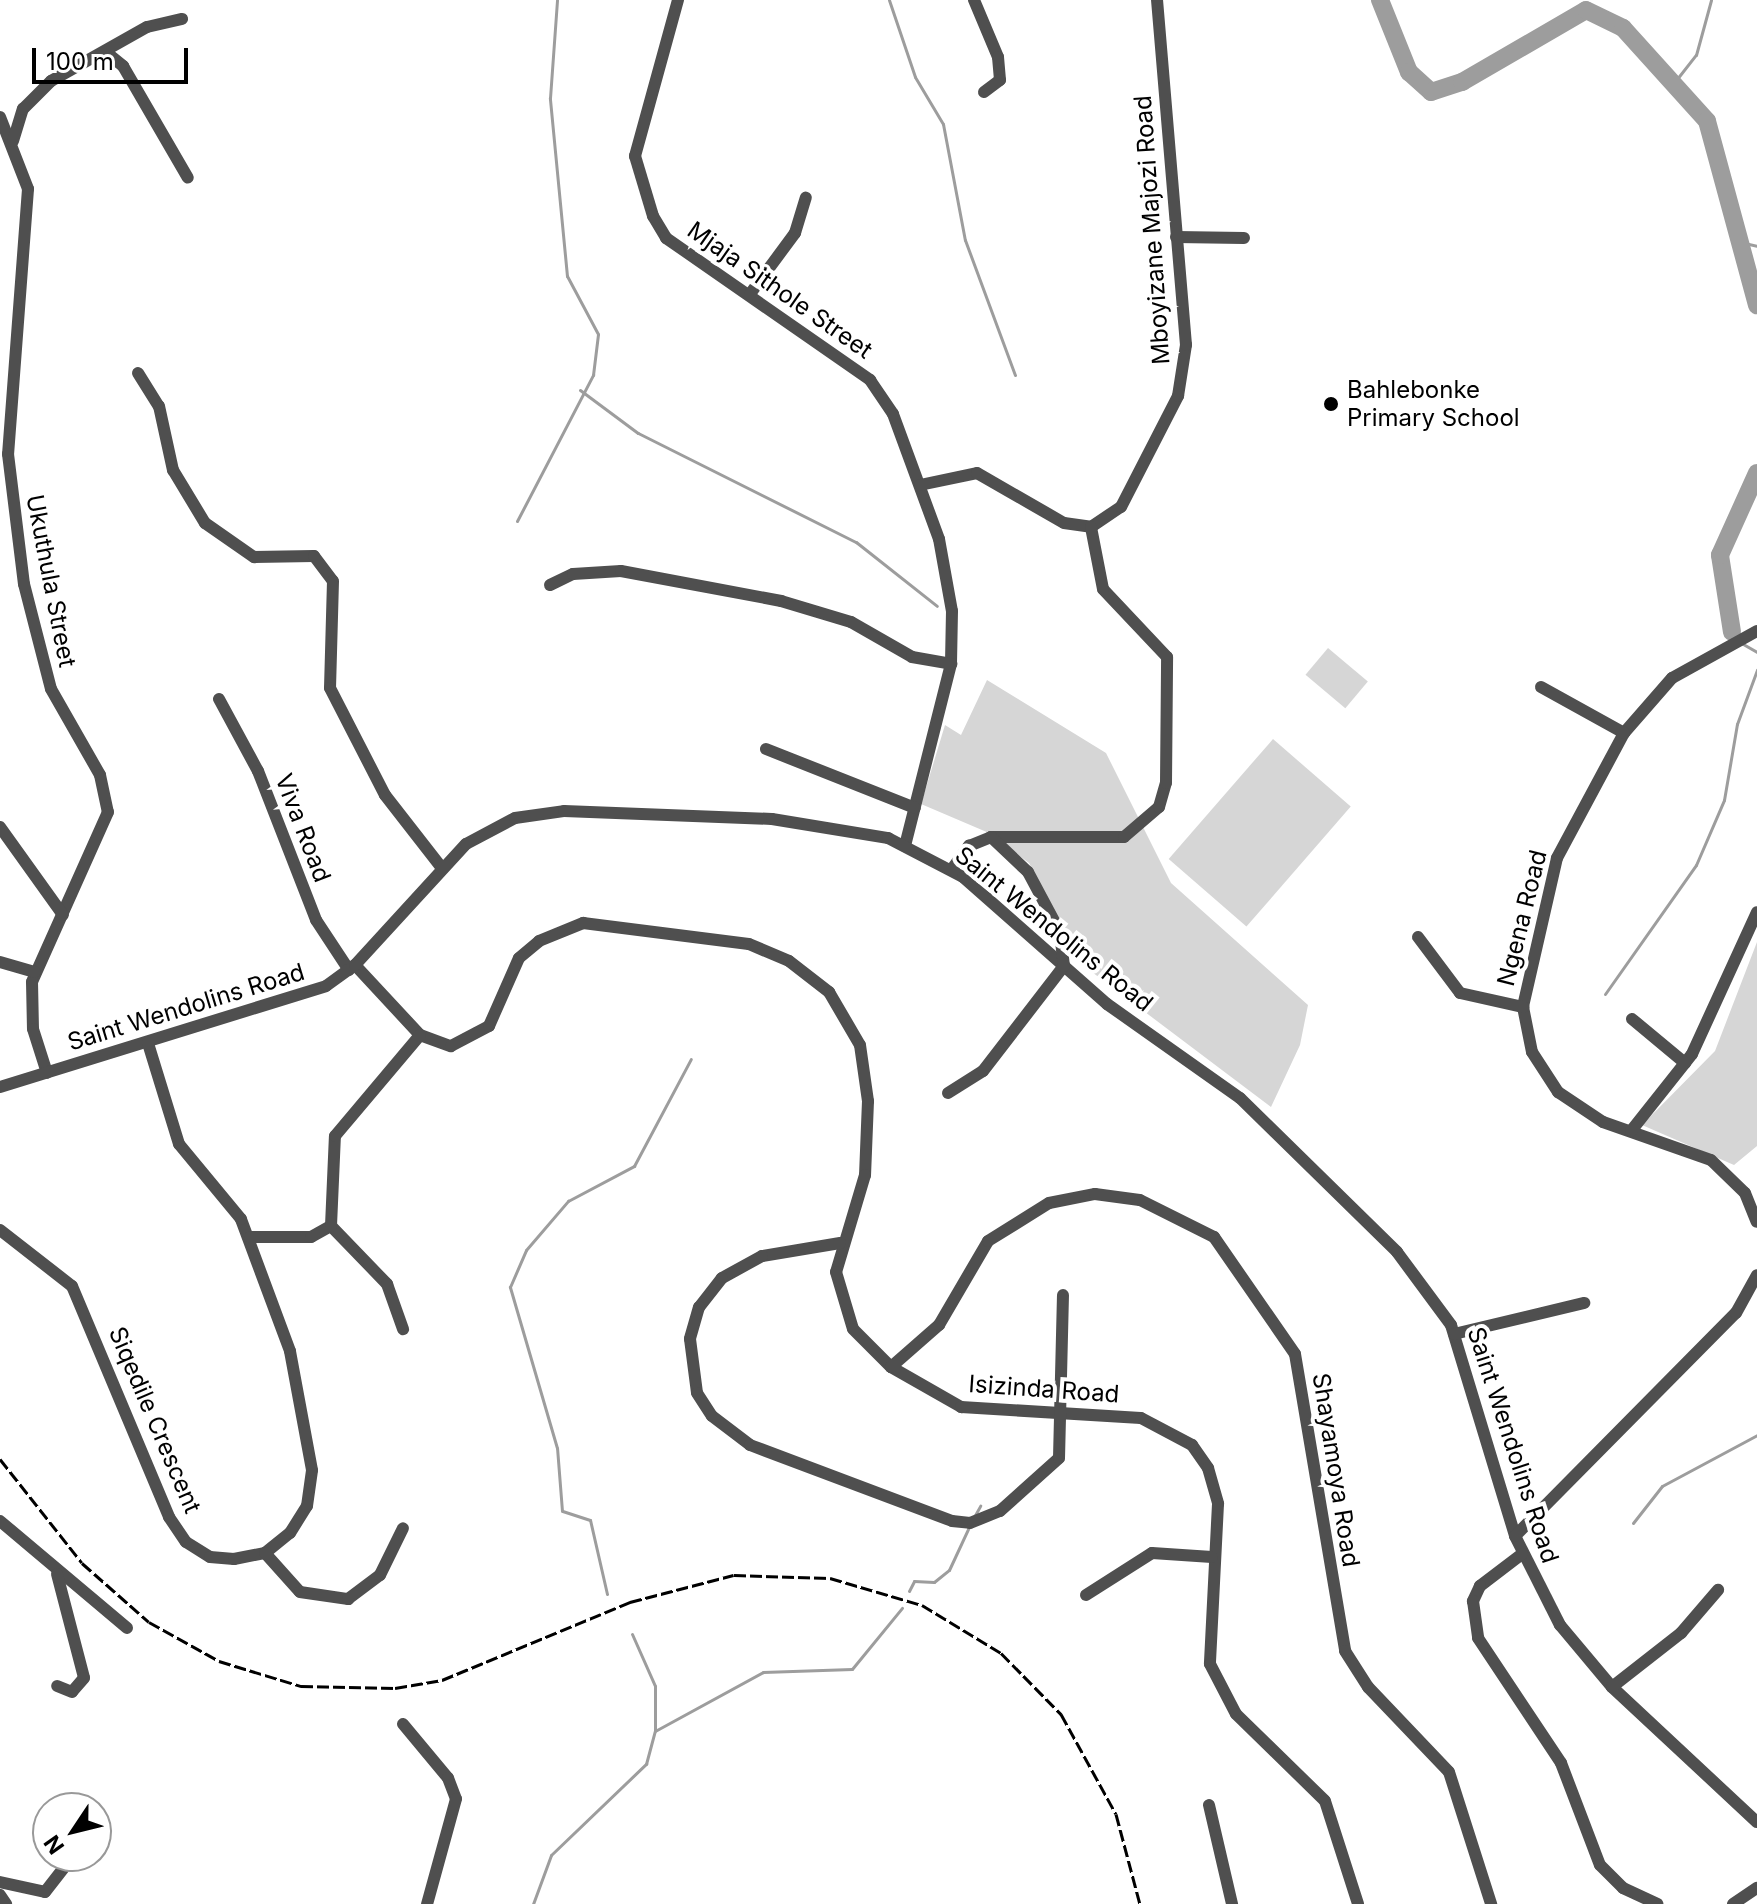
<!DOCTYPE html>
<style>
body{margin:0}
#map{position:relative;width:1757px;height:1904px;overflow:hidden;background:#fff;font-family:Inter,sans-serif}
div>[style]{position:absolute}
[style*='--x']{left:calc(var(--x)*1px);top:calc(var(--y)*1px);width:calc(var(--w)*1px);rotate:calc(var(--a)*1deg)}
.green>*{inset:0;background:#d6d6d6;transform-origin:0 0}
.stream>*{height:3px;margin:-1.5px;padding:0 1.5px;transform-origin:1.5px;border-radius:1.5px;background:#9d9d9d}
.river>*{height:18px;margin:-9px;padding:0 9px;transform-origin:9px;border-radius:9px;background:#9d9d9d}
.minor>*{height:12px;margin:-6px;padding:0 6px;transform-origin:6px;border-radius:6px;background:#4f4f4f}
.rail>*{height:3px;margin-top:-1.5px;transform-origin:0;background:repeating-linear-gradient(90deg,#000 0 12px,transparent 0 16px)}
.dots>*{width:22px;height:22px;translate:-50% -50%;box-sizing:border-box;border:4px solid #fff;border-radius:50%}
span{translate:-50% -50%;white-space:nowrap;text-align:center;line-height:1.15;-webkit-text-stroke:8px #fff;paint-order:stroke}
.street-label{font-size:24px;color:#000}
.poi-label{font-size:24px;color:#000}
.left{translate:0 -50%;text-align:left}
.north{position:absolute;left:32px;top:1792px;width:80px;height:80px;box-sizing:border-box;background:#fff;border:2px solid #999;border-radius:50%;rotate:235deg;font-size:22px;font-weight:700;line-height:32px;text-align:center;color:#000}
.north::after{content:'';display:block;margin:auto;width:28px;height:36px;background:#000;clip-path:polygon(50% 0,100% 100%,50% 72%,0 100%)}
.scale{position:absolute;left:32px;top:48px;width:156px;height:36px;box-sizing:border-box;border:4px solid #000;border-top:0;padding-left:10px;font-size:24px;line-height:28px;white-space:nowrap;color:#000;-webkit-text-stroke:6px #fff;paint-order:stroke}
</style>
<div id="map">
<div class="green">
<div style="left:1328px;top:648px;width:52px;height:35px;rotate:40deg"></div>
<div style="clip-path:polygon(987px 680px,1106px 753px,1171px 883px,1308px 1005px,1300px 1045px,1271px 1107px,1084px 966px,1029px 863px,989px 833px,921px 804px,945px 725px,961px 735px)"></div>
<div style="left:1273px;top:739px;width:103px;height:159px;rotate:41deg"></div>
<div style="clip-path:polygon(1757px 942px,1757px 1146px,1734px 1165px,1642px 1125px,1715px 1051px)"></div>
</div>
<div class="stream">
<div style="--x:889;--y:0;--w:81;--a:71.3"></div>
<div style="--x:915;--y:77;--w:55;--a:59.2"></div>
<div style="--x:943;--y:124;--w:118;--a:79.3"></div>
<div style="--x:965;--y:240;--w:144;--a:69.7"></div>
<div style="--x:1673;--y:84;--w:37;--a:-52"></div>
<div style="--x:1696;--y:55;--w:57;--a:-74.7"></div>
<div style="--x:1740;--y:242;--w:17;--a:13"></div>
<div style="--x:580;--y:390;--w:72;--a:36.6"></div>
<div style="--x:638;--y:433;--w:244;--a:26.6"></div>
<div style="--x:856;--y:542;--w:103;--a:38.3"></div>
<div style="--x:517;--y:521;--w:165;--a:-62.5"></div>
<div style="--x:593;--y:375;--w:41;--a:-83"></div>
<div style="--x:598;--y:334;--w:66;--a:-118.1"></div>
<div style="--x:567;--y:276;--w:179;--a:-95.5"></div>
<div style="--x:550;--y:98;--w:98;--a:-85.9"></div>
<div style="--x:1743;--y:644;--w:16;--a:30"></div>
<div style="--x:1605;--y:994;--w:158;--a:-54.8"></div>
<div style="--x:1696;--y:865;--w:71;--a:-66.7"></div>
<div style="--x:1724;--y:800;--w:77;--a:-80.3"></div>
<div style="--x:1737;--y:724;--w:58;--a:-69.7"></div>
<div style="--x:974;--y:1517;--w:13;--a:-61"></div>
<div style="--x:1633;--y:1523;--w:47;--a:-51.9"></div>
<div style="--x:1662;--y:1486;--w:108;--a:-28.2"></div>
<div style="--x:909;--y:1591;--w:11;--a:-63"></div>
<div style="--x:914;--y:1581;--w:20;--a:3"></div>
<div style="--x:934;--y:1582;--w:19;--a:-39"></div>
<div style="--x:949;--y:1570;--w:47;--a:-65.1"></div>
<div style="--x:607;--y:1594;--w:76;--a:-102.9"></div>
<div style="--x:590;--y:1520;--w:29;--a:-162"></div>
<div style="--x:562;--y:1511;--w:63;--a:-94.5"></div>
<div style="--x:557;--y:1448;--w:168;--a:-106.3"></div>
<div style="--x:510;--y:1287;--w:40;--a:-66.6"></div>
<div style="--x:526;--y:1250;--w:65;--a:-49.4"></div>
<div style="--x:568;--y:1201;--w:75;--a:-27.9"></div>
<div style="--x:634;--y:1166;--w:121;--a:-62"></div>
<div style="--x:632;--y:1634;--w:57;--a:66.1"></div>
<div style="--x:655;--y:1686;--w:44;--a:90"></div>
<div style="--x:533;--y:1904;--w:52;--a:-69.8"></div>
<div style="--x:551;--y:1855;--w:132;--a:-43.8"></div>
<div style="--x:646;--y:1764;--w:34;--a:-75"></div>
<div style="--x:655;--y:1731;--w:123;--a:-28.6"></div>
<div style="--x:763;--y:1672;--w:89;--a:-1.9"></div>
<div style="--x:852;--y:1669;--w:79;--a:-50.7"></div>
</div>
<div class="river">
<div style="--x:1380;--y:0;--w:78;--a:68.1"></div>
<div style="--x:1409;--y:72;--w:30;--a:42"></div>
<div style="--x:1431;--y:92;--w:33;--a:-18"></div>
<div style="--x:1462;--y:82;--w:143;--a:-30.1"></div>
<div style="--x:1586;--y:10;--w:41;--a:25.9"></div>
<div style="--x:1623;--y:28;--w:125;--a:47.9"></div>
<div style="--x:1707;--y:121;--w:191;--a:74.8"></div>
<div style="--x:1732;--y:632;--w:78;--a:-98.9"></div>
<div style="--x:1720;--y:555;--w:90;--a:-65.7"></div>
</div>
<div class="minor">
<div style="--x:678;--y:0;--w:162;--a:105.4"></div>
<div style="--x:635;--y:156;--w:63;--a:73.3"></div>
<div style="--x:653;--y:216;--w:26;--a:59"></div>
<div style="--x:666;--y:238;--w:249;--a:34.8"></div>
<div style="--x:870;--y:380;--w:41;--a:55.9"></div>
<div style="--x:893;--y:414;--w:133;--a:69.8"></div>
<div style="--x:939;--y:539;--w:73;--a:79.8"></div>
<div style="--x:952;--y:611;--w:53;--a:91.1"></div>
<div style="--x:951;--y:664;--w:188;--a:104.2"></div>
<div style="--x:974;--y:0;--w:62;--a:67.2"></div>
<div style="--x:998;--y:57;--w:23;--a:85"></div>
<div style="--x:1000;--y:80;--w:20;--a:143"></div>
<div style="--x:107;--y:53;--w:21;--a:39"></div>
<div style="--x:123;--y:66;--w:129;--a:59.9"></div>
<div style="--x:0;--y:117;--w:77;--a:68.7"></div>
<div style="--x:28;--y:189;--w:266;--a:94.3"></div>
<div style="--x:8;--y:454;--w:131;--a:83"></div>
<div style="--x:24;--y:584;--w:108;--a:75.6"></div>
<div style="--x:51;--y:689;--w:99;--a:60.3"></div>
<div style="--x:100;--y:775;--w:38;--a:78"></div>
<div style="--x:108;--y:812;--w:186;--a:114.1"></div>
<div style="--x:32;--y:982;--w:47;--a:88.8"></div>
<div style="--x:33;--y:1029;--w:46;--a:72.3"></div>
<div style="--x:13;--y:141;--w:34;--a:-73"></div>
<div style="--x:23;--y:109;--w:40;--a:-45"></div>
<div style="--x:51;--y:81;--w:110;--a:-29.4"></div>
<div style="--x:147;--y:27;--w:36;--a:-13"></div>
<div style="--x:1176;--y:237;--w:68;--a:0.8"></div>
<div style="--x:750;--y:294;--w:76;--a:-53.6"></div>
<div style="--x:795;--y:233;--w:37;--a:-73"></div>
<div style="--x:138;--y:373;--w:39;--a:58"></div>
<div style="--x:159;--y:406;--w:66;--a:77.7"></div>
<div style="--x:173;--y:470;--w:62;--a:58.9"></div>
<div style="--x:205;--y:523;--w:60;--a:34.8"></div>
<div style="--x:254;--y:557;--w:60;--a:-1"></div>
<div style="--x:314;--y:556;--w:31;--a:53"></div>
<div style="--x:333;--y:581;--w:107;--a:91.6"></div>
<div style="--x:330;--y:688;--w:120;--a:62.8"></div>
<div style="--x:385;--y:795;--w:91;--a:52.1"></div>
<div style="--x:920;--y:485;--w:58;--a:-11.9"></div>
<div style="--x:977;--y:473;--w:100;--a:29.9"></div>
<div style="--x:1064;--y:523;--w:27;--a:8"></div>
<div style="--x:1091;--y:527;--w:36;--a:-34"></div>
<div style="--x:1121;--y:507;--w:125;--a:-62.8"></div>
<div style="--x:1178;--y:396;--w:52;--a:-81.1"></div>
<div style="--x:1186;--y:345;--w:346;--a:-94.8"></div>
<div style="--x:550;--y:585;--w:25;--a:-26"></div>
<div style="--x:573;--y:574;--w:48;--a:-3.6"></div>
<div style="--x:621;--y:571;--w:163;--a:10.6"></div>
<div style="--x:781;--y:601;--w:73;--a:16.7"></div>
<div style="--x:851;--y:622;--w:70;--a:29.8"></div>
<div style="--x:912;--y:657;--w:40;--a:10"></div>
<div style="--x:1757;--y:631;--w:97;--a:151.1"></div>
<div style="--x:1672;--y:678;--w:73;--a:131.1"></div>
<div style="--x:1624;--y:733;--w:142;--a:118.2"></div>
<div style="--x:1557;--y:858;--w:153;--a:102.9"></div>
<div style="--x:1523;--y:1007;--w:46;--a:78.7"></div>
<div style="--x:1532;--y:1052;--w:48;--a:57"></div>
<div style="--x:1558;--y:1092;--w:54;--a:33.7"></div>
<div style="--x:1603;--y:1122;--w:114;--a:19.4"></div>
<div style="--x:1711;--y:1160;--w:47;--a:44.1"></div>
<div style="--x:1745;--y:1193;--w:31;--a:68"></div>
<div style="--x:1541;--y:687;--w:95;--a:29"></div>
<div style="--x:219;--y:699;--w:82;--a:61.6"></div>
<div style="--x:258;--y:771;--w:160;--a:68.7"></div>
<div style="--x:316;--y:920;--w:60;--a:56.6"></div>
<div style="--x:766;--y:749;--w:160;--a:21.6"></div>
<div style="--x:0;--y:827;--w:108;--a:54.4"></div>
<div style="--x:952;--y:869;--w:29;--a:-54"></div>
<div style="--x:969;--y:846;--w:24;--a:-22"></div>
<div style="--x:991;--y:837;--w:133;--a:0"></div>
<div style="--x:1124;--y:837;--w:46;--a:-40.6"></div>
<div style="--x:1159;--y:807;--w:25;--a:-74"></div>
<div style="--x:1166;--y:783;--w:126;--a:-89.5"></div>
<div style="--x:1167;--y:657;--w:93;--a:-133.3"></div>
<div style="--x:1103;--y:589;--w:63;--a:-101"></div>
<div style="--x:1418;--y:937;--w:70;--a:53.1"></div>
<div style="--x:1460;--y:993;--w:65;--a:12.5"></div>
<div style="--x:0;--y:962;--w:36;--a:16"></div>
<div style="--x:355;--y:965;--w:96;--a:47.1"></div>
<div style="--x:420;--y:1035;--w:33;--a:20"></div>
<div style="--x:451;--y:1046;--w:43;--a:-27.8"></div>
<div style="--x:489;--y:1026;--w:74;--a:-66.2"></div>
<div style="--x:519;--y:958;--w:26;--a:-40"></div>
<div style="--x:539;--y:941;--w:48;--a:-22.2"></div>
<div style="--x:583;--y:923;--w:167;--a:7.2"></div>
<div style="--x:749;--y:944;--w:43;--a:23"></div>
<div style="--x:789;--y:961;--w:51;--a:37.8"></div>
<div style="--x:829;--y:992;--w:61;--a:59.7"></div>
<div style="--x:860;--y:1045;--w:57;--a:81.9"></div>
<div style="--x:868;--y:1101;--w:74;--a:92.3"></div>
<div style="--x:865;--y:1175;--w:101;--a:106.6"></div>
<div style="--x:836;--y:1272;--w:59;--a:73.4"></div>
<div style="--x:853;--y:1329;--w:54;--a:45"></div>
<div style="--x:891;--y:1367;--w:81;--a:29.7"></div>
<div style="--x:961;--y:1407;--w:180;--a:3.5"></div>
<div style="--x:1141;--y:1418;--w:58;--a:27.9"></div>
<div style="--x:1192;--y:1445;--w:28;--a:55"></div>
<div style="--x:1208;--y:1468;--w:37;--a:74"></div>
<div style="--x:1218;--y:1504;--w:160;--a:92.9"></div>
<div style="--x:1210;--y:1664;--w:56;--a:62.5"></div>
<div style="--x:1236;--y:1714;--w:124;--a:44.3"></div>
<div style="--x:1325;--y:1801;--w:108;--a:72.2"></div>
<div style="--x:1632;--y:1019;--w:69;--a:39.7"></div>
<div style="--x:0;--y:1087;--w:341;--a:-17.2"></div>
<div style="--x:326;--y:986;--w:36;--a:-36"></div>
<div style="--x:355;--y:965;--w:164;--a:-47.5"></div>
<div style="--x:466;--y:844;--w:55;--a:-28"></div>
<div style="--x:515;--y:818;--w:49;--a:-8.1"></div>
<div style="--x:564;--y:811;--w:208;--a:2.2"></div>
<div style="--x:772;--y:819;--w:118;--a:9.3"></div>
<div style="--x:888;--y:838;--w:85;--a:27.5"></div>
<div style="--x:963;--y:877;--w:192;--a:41.4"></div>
<div style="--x:1107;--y:1004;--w:163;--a:35.3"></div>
<div style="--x:1240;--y:1098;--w:220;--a:44.4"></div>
<div style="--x:1397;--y:1252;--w:91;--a:53.5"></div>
<div style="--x:1451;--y:1325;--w:220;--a:73.1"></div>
<div style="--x:1515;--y:1536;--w:100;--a:63.2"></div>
<div style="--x:1560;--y:1625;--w:81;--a:50"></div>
<div style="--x:1612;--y:1687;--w:198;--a:43"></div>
<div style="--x:948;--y:1093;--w:41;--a:-32.2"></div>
<div style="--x:983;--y:1071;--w:133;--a:-52.4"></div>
<div style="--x:1064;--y:966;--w:34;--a:-97"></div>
<div style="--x:1060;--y:932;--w:68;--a:-118.1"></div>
<div style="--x:1028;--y:872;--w:51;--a:-136.6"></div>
<div style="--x:1631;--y:1131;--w:98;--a:-51.6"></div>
<div style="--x:1692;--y:1054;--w:156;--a:-65.4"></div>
<div style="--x:331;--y:1226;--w:81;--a:46"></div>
<div style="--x:387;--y:1284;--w:48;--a:70.4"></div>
<div style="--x:0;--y:1230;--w:91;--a:37.9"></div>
<div style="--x:72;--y:1286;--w:251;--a:67.2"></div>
<div style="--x:169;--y:1517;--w:30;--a:56"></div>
<div style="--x:186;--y:1542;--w:28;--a:32"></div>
<div style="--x:210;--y:1557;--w:24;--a:5"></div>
<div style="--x:234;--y:1559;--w:32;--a:-11"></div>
<div style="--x:265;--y:1553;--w:32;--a:-39"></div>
<div style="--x:290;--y:1533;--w:32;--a:-58"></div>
<div style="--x:307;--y:1506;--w:36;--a:-82"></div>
<div style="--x:312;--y:1470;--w:121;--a:-100.5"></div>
<div style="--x:290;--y:1351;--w:141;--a:-110.4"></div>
<div style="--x:241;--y:1219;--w:97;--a:-129.6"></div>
<div style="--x:179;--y:1144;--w:106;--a:-107.1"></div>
<div style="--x:250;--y:1237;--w:61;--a:0"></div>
<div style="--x:311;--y:1237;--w:23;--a:-29"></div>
<div style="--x:331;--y:1226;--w:90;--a:-87.5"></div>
<div style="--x:335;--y:1136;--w:132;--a:-49.9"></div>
<div style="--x:840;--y:1243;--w:79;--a:170.5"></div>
<div style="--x:762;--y:1256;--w:46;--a:151.2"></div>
<div style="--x:722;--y:1278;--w:37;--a:128"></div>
<div style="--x:699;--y:1307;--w:33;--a:106"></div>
<div style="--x:690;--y:1339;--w:54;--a:82.6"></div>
<div style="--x:697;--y:1393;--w:27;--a:57"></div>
<div style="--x:712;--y:1416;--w:48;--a:37.3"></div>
<div style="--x:750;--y:1445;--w:216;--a:20.6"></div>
<div style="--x:952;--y:1521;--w:18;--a:6"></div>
<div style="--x:970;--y:1523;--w:32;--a:-22"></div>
<div style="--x:1000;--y:1511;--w:79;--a:-41.9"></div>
<div style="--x:1059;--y:1458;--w:163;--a:-88.6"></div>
<div style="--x:1454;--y:1334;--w:134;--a:-13.4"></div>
<div style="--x:891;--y:1367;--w:64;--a:-41.2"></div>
<div style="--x:939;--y:1325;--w:97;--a:-59.7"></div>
<div style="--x:988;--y:1241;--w:72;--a:-31.9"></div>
<div style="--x:1049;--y:1203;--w:47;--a:-11.1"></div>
<div style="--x:1095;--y:1194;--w:45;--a:7.6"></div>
<div style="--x:1140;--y:1200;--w:83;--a:26.6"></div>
<div style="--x:1214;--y:1237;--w:142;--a:55.3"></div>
<div style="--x:1295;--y:1354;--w:301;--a:80.4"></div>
<div style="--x:1345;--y:1651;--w:43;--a:57.4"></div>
<div style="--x:1368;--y:1687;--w:117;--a:46.4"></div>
<div style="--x:1449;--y:1772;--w:139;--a:72.3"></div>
<div style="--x:0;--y:1521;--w:166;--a:40.1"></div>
<div style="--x:1515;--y:1536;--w:314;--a:-45.3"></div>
<div style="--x:1736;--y:1313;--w:43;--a:-61.1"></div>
<div style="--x:265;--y:1553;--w:52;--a:48.1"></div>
<div style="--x:300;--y:1592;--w:49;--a:8.3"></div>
<div style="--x:348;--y:1599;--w:40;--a:-37"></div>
<div style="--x:380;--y:1575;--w:52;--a:-63.9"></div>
<div style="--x:1522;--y:1554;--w:53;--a:142.7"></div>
<div style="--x:1480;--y:1586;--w:17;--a:115"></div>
<div style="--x:1473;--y:1601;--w:37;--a:82"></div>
<div style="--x:1478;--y:1638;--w:150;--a:56.4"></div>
<div style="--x:1561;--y:1763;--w:109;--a:69.1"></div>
<div style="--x:1600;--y:1865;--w:33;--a:45"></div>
<div style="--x:1623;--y:1888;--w:38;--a:25"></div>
<div style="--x:57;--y:1574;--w:107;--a:75.4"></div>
<div style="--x:84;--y:1678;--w:18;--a:131"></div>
<div style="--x:72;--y:1692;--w:16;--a:-158"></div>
<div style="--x:1086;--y:1595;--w:78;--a:-32.5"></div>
<div style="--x:1152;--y:1553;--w:60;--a:3.8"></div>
<div style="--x:1612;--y:1687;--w:88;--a:-38"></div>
<div style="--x:1681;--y:1633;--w:57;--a:-49.3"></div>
<div style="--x:403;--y:1724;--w:70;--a:50.2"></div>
<div style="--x:448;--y:1778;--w:22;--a:69"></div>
<div style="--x:456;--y:1799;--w:109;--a:105.4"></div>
<div style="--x:1209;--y:1805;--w:102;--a:76.9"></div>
<div style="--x:0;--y:1882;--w:46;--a:12.5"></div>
<div style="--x:45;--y:1892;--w:46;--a:-52.1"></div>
<div style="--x:0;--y:1895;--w:11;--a:56"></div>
<div style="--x:1733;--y:1904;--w:29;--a:-34"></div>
</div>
<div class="rail">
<div style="--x:0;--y:1459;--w:132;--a:51.7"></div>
<div style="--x:82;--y:1563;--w:89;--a:41.4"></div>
<div style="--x:149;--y:1622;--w:80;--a:29.1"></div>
<div style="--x:219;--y:1661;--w:86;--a:17"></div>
<div style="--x:301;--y:1686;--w:94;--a:1.2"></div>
<div style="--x:395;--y:1688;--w:48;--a:-9.7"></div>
<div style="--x:442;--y:1680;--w:204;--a:-22.5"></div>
<div style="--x:630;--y:1602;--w:107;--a:-14.6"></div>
<div style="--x:734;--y:1575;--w:96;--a:1.8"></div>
<div style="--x:830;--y:1578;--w:96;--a:16.4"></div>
<div style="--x:922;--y:1605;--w:92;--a:31.3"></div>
<div style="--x:1001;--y:1653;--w:86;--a:45.5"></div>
<div style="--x:1061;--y:1714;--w:114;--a:61.2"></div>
<div style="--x:1116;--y:1814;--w:93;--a:75.1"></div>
</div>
<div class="dots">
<div style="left:1331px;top:404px;background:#000"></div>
</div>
<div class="street-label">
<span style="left:1152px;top:230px;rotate:-94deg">Mboyizane Majozi Road</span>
<span style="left:780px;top:290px;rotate:35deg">Mjaja Sithole Street</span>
<span style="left:51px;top:581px;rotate:79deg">Ukuthula Street</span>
<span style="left:303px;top:828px;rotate:69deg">Viva Road</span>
<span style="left:1522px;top:918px;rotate:-76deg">Ngena Road</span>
<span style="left:1054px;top:929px;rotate:39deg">Saint Wendolins Road</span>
<span style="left:186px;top:1007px;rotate:-17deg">Saint Wendolins Road</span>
<span style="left:1044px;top:1389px;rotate:4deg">Isizinda Road</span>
<span style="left:155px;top:1420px;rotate:67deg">Siqedile Crescent</span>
<span style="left:1513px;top:1445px;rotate:72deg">Saint Wendolins Road</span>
<span style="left:1336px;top:1470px;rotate:81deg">Shayamoya Road</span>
</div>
<div class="poi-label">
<span class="left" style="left:1347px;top:404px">Bahlebonke<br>Primary School</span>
</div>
<div class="north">N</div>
<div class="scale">100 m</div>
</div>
